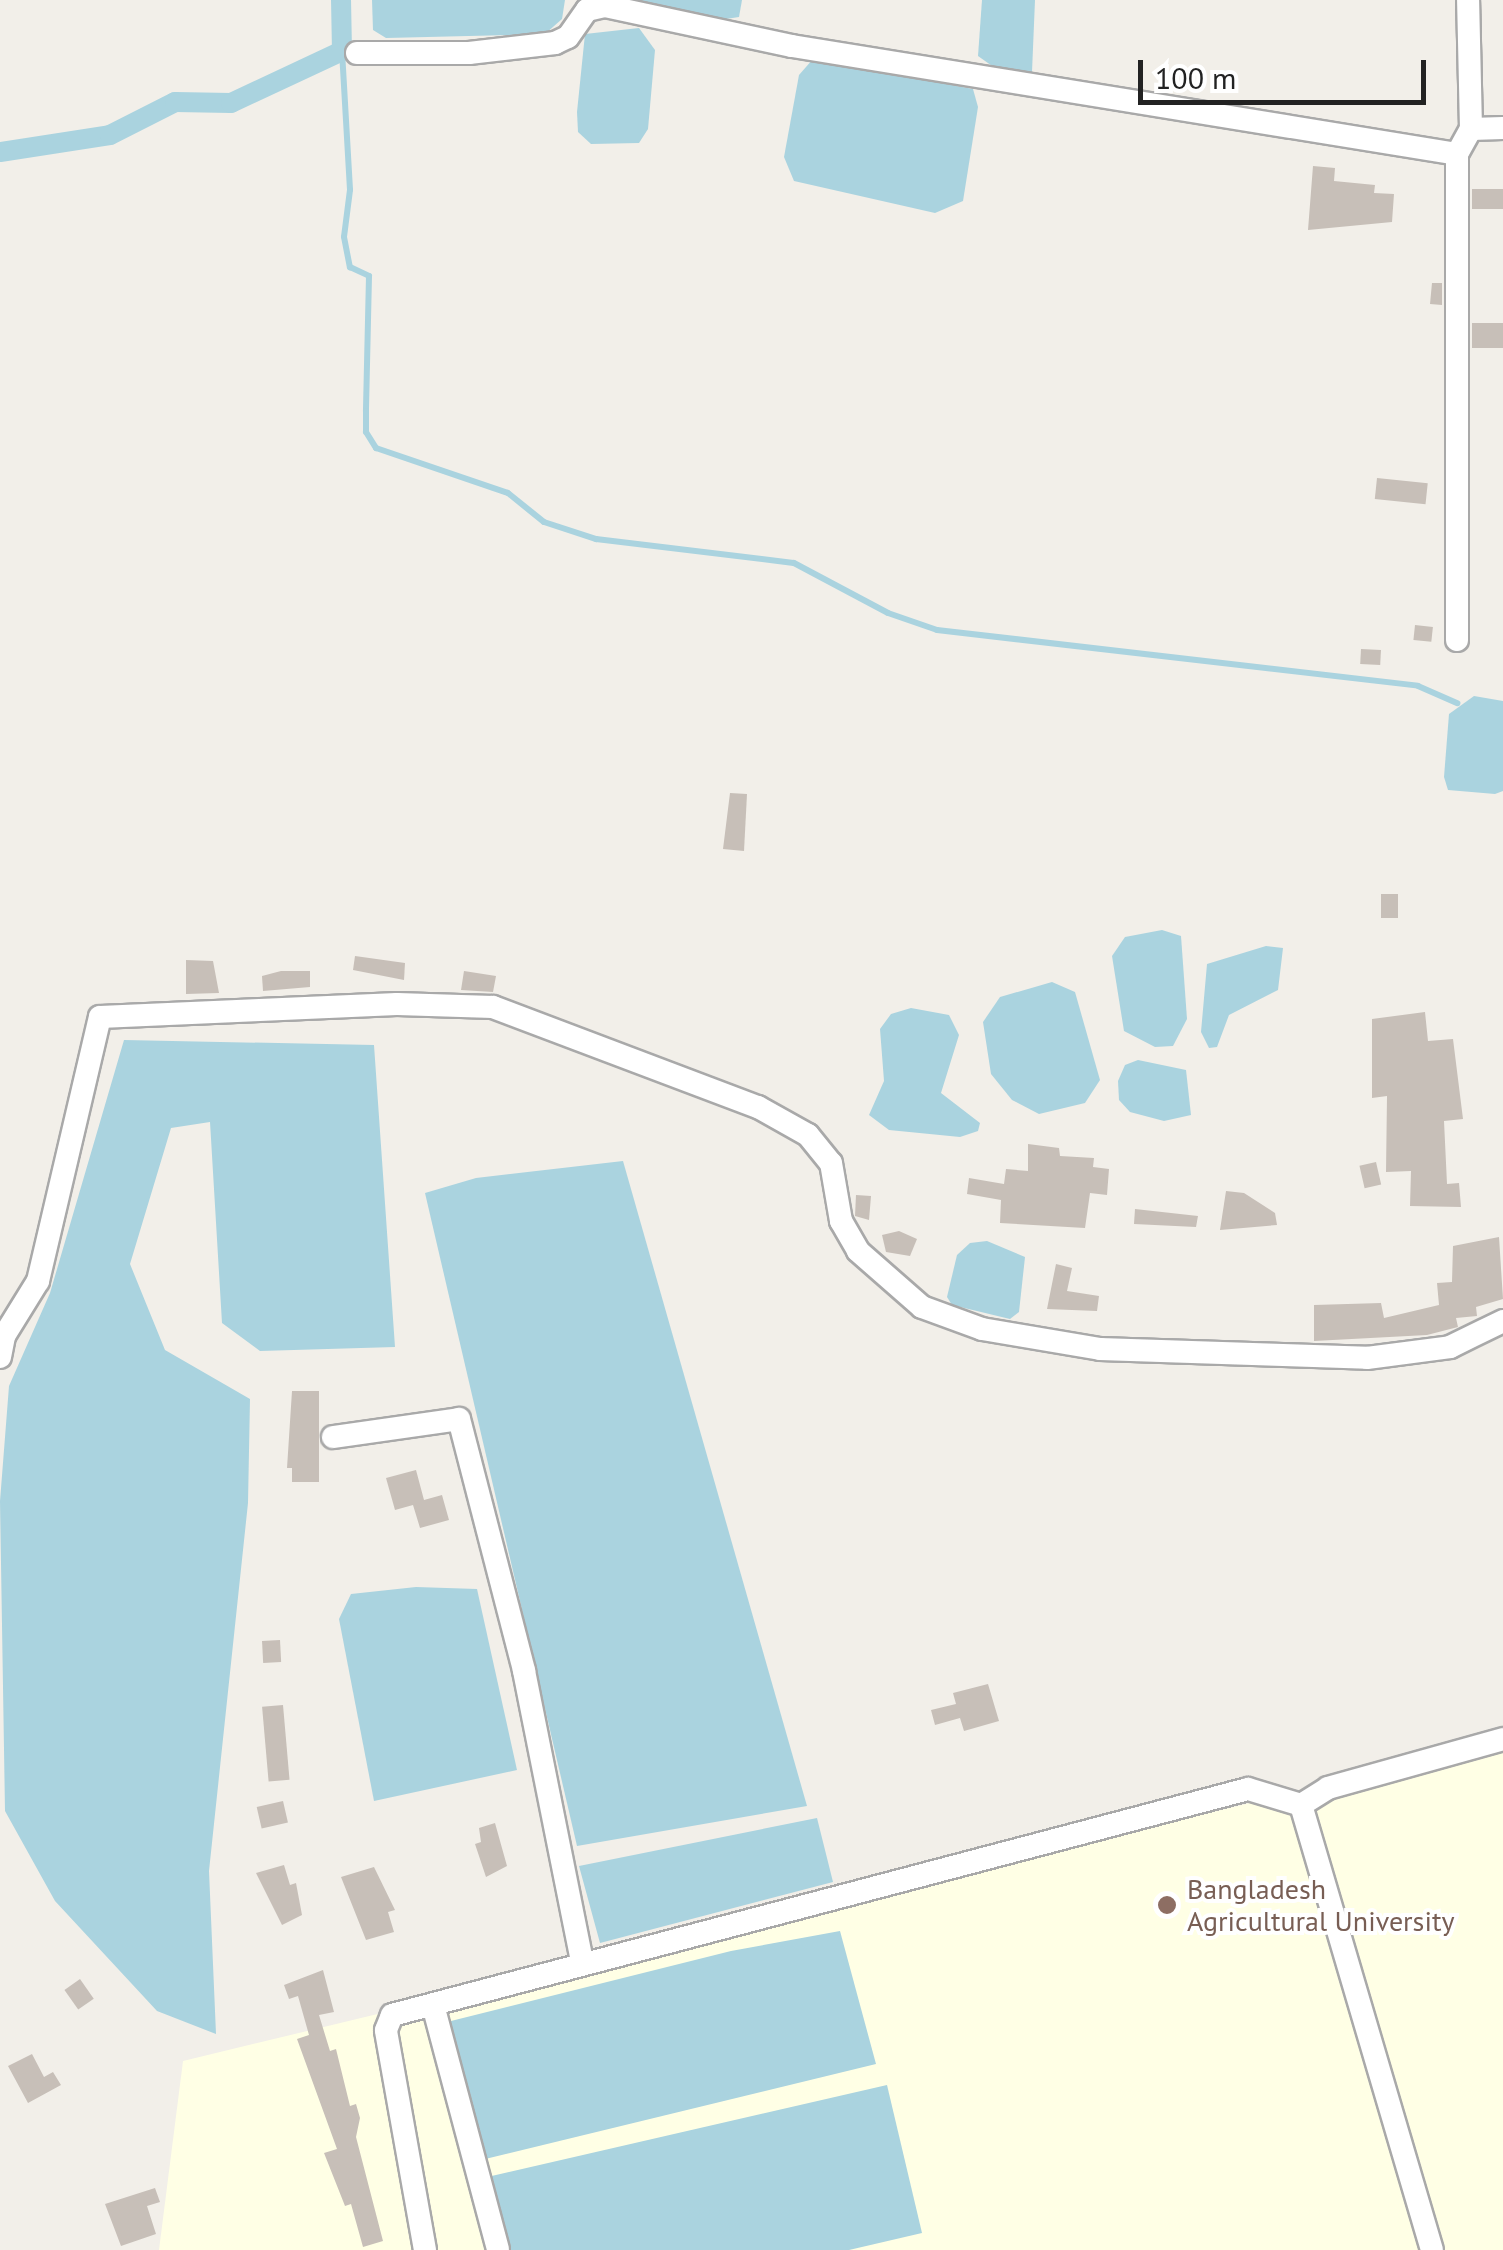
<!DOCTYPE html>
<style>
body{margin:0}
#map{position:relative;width:1503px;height:2250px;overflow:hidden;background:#f2efe9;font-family:"PT Sans",sans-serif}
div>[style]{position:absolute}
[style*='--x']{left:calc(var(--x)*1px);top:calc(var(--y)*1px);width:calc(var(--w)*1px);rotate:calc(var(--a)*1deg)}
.education>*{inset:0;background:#ffffe5}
.water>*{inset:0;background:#aad3df}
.stream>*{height:6px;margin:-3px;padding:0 3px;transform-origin:3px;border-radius:3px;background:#aad3df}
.canal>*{height:20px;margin:-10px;padding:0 10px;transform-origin:10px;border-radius:10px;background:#aad3df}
.building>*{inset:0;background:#c7bfb8;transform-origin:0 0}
.roads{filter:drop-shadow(2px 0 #a9a9a9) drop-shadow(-2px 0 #a9a9a9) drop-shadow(0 2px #a9a9a9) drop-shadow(0 -2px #a9a9a9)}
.minor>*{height:22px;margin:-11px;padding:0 11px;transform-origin:11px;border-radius:11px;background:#fff}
.dots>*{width:28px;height:28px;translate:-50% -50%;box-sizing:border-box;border:5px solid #fff;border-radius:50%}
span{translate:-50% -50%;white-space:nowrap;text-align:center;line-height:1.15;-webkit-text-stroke:8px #fff;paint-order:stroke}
.education-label{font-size:28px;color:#785e54}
.left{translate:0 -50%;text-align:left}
.scale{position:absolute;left:1138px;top:60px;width:288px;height:45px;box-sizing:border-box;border:5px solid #222;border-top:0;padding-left:12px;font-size:30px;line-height:35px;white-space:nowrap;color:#222;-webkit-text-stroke:8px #fff;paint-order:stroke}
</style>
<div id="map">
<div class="education">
<div style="clip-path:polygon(1503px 1742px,1503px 2250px,159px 2250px,183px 2061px)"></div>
</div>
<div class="water">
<div style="clip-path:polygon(372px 0,565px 0,562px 19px,545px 34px,386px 38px,373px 30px)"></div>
<div style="clip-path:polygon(584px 0,742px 0,739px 17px,719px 20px)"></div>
<div style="clip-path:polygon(982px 0,1035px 0,1032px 72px,995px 68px,978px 56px)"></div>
<div style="clip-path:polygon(639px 28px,655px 50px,648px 129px,639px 143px,591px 144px,578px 132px,577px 112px,585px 34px)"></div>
<div style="clip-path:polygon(813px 59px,973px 89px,978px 107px,963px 201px,935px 213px,794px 181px,784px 157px,799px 75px)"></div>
<div style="clip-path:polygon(1474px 696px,1503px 701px,1503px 791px,1495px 794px,1448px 790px,1444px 777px,1449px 714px)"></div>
<div style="clip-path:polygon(1162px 930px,1181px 936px,1187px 1019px,1173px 1046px,1155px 1047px,1124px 1031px,1112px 956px,1125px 937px)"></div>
<div style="clip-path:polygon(1266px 946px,1283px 948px,1278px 990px,1229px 1015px,1217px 1047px,1209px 1048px,1201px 1032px,1207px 964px)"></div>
<div style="clip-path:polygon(1052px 982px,1075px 992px,1100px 1080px,1085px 1103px,1039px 1114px,1012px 1100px,991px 1074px,983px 1022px,1000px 997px)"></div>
<div style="clip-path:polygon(911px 1008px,949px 1015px,959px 1035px,941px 1093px,980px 1123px,978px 1131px,960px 1137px,889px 1130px,869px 1115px,884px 1081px,880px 1029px,891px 1014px)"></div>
<div style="clip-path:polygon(124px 1040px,374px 1045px,395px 1347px,260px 1351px,222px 1323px,210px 1122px,171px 1128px,130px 1264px,165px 1350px,250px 1399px,248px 1503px,209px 1871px,216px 2034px,157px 2011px,55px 1901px,5px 1811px,0 1501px,9px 1386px,50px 1293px)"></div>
<div style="clip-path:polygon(1138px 1060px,1186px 1070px,1191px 1115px,1164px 1121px,1130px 1112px,1119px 1100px,1118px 1081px,1125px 1065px)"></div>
<div style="clip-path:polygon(623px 1161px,807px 1806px,577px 1846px,425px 1193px,476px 1178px)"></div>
<div style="clip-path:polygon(987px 1241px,1025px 1257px,1019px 1312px,1010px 1319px,952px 1305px,947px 1297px,957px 1255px,970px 1243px)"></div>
<div style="clip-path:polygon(416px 1587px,477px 1589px,517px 1770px,374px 1801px,339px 1619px,351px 1594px)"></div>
<div style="clip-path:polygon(817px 1818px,833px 1882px,600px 1943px,579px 1866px)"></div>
<div style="clip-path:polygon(840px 1931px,876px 2064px,481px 2160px,447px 2022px,731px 1951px)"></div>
<div style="clip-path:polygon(887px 2085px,922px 2233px,849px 2250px,505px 2250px,483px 2178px)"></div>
</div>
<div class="stream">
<div style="--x:342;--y:51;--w:139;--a:86.7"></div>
<div style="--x:350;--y:190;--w:47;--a:97.3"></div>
<div style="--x:344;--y:237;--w:31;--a:79"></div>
<div style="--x:350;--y:267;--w:21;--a:25"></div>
<div style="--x:369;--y:276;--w:135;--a:91.3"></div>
<div style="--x:366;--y:411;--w:21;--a:90"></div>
<div style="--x:366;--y:432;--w:19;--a:58"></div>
<div style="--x:376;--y:448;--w:139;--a:18.8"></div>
<div style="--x:508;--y:493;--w:46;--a:38.9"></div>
<div style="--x:544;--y:522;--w:55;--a:18.1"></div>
<div style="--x:596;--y:539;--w:199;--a:6.9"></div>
<div style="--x:794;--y:563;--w:106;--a:28"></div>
<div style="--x:888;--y:613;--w:52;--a:19.1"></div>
<div style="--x:937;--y:630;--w:484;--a:6.6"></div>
<div style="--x:1418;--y:686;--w:43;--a:23.6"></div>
</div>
<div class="canal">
<div style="--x:0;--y:152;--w:111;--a:-8.8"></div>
<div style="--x:110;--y:135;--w:73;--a:-26.9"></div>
<div style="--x:175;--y:102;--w:56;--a:1"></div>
<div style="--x:231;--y:103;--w:123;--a:-25.1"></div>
<div style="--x:342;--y:51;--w:51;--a:-91.1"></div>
</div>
<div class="building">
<div style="clip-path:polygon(1313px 166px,1335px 168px,1334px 181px,1375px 185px,1374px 193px,1394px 194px,1392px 222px,1308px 230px)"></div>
<div style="left:1472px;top:189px;width:31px;height:20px"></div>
<div style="clip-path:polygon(1432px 283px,1442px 283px,1442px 305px,1430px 304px)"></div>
<div style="left:1503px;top:323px;width:25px;height:31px;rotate:90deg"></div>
<div style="left:1377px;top:478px;width:51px;height:21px;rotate:6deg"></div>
<div style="left:1415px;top:625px;width:18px;height:15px;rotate:6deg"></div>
<div style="left:1361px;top:649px;width:20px;height:15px;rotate:3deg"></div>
<div style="clip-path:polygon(730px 793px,747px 794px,744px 851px,723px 849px)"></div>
<div style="left:1381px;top:894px;width:17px;height:24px"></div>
<div style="clip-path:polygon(355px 956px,405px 963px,404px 980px,353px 970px)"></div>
<div style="clip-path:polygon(186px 960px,213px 961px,219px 993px,186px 994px)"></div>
<div style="clip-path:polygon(281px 971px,310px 971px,310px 987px,263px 991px,262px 976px)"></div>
<div style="clip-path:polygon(464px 971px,496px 976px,493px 992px,461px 990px)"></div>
<div style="clip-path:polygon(1425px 1012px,1428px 1041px,1453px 1039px,1463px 1119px,1444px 1121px,1447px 1184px,1459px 1183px,1461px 1207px,1410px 1206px,1411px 1171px,1386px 1172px,1387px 1096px,1372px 1098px,1372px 1019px)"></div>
<div style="clip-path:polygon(1028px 1144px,1059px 1148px,1060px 1156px,1094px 1158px,1093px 1167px,1109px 1169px,1107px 1195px,1090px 1193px,1085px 1228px,1000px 1223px,1001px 1200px,967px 1194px,969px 1178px,1004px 1184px,1006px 1169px,1028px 1171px)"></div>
<div style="left:1376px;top:1162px;width:23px;height:17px;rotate:77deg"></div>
<div style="clip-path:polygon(1226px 1191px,1244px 1193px,1275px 1213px,1277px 1225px,1220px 1230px)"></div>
<div style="clip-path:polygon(856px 1195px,871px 1196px,869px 1220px,855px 1216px)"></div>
<div style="clip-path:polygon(1135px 1209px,1198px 1216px,1196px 1227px,1134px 1224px)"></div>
<div style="clip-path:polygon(899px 1231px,917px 1239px,910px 1256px,886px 1252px,882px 1235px)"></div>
<div style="clip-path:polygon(1499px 1237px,1503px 1299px,1476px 1307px,1477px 1316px,1456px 1318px,1458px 1327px,1427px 1335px,1314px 1341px,1314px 1305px,1381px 1303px,1384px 1318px,1439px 1305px,1437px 1283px,1452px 1282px,1453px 1246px)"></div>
<div style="clip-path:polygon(1056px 1264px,1072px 1268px,1067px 1291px,1099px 1296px,1097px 1311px,1047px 1309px)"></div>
<div style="clip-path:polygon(292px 1391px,319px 1391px,319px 1482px,292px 1482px,292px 1468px,287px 1468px)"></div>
<div style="clip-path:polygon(416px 1470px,424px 1500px,442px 1495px,449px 1520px,420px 1528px,413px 1505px,395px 1510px,386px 1478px)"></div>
<div style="left:280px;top:1640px;width:22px;height:18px;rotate:87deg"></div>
<div style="clip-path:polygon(988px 1684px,999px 1721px,964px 1731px,960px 1718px,935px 1725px,931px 1710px,956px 1704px,953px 1693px)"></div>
<div style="left:283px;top:1705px;width:75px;height:21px;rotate:85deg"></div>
<div style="left:283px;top:1801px;width:22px;height:27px;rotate:77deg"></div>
<div style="clip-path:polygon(495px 1823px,507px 1866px,486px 1877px,475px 1844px,481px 1842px,479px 1828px)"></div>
<div style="clip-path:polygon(284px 1865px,290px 1885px,296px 1883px,302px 1915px,282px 1925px,256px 1873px)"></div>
<div style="clip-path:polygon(374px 1867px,395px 1910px,388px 1912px,394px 1932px,366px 1940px,341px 1877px)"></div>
<div style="clip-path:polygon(323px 1970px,334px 2012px,319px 2015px,330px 2051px,336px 2049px,350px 2106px,356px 2104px,360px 2118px,356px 2137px,383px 2241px,363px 2247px,351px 2204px,345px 2206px,324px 2153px,337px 2149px,297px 2039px,309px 2035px,298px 1996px,289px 1999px,284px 1985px)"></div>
<div style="left:80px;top:1979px;width:24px;height:19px;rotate:55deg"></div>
<div style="clip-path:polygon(32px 2054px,44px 2077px,53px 2072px,61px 2085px,28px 2103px,8px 2066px)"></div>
<div style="clip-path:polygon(155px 2188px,160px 2202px,147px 2206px,156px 2234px,121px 2246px,105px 2204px)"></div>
</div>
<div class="roads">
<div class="minor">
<div style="--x:357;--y:53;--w:112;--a:0"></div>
<div style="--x:469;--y:53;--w:87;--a:-6.6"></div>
<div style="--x:555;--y:43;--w:14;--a:-25"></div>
<div style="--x:568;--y:37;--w:33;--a:-55"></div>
<div style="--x:587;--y:10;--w:18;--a:-13"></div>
<div style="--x:605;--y:6;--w:191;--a:12.1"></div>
<div style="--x:792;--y:46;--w:674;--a:9.22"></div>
<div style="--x:1471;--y:129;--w:32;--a:-2"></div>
<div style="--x:1457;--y:640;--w:486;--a:-90"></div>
<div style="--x:1457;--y:154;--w:29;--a:-61"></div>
<div style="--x:1471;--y:129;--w:129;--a:-91.3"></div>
<div style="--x:0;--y:1357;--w:21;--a:-79"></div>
<div style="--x:4;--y:1336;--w:65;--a:-58.3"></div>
<div style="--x:38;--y:1281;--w:271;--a:-76.8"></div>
<div style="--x:100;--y:1017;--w:297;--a:-2.5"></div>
<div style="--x:397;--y:1004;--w:96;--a:1.8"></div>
<div style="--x:493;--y:1007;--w:283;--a:20.7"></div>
<div style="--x:758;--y:1107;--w:57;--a:29.2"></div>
<div style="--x:808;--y:1135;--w:36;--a:51"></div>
<div style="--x:831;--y:1163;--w:59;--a:80.2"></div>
<div style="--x:841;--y:1221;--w:34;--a:60"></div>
<div style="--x:858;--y:1251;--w:85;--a:41.2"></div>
<div style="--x:922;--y:1307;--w:64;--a:20.1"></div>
<div style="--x:982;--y:1329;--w:120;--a:9.6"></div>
<div style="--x:1100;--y:1349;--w:267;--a:1.9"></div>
<div style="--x:1367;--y:1358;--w:84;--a:-7.5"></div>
<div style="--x:1450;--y:1347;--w:59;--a:-26.1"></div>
<div style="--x:333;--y:1437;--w:127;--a:-8.1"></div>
<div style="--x:459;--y:1419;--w:260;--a:75.5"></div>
<div style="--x:524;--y:1671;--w:296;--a:78.7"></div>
<div style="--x:433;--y:2005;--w:253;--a:75.1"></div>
<div style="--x:425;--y:2250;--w:223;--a:-100.1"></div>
<div style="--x:386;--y:2030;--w:16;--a:-68"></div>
<div style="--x:392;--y:2015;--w:885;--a:-14.79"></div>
<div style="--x:1248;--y:1789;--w:55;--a:16.8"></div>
<div style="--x:1432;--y:2250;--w:464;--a:-106.4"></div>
<div style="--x:1301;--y:1805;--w:32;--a:-32"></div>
<div style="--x:1328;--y:1788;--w:182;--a:-15.6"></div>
</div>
</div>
<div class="dots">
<div style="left:1167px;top:1905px;background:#8d6e63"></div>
</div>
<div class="education-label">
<span class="left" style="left:1187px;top:1905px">Bangladesh<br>Agricultural University</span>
</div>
<div class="scale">100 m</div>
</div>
